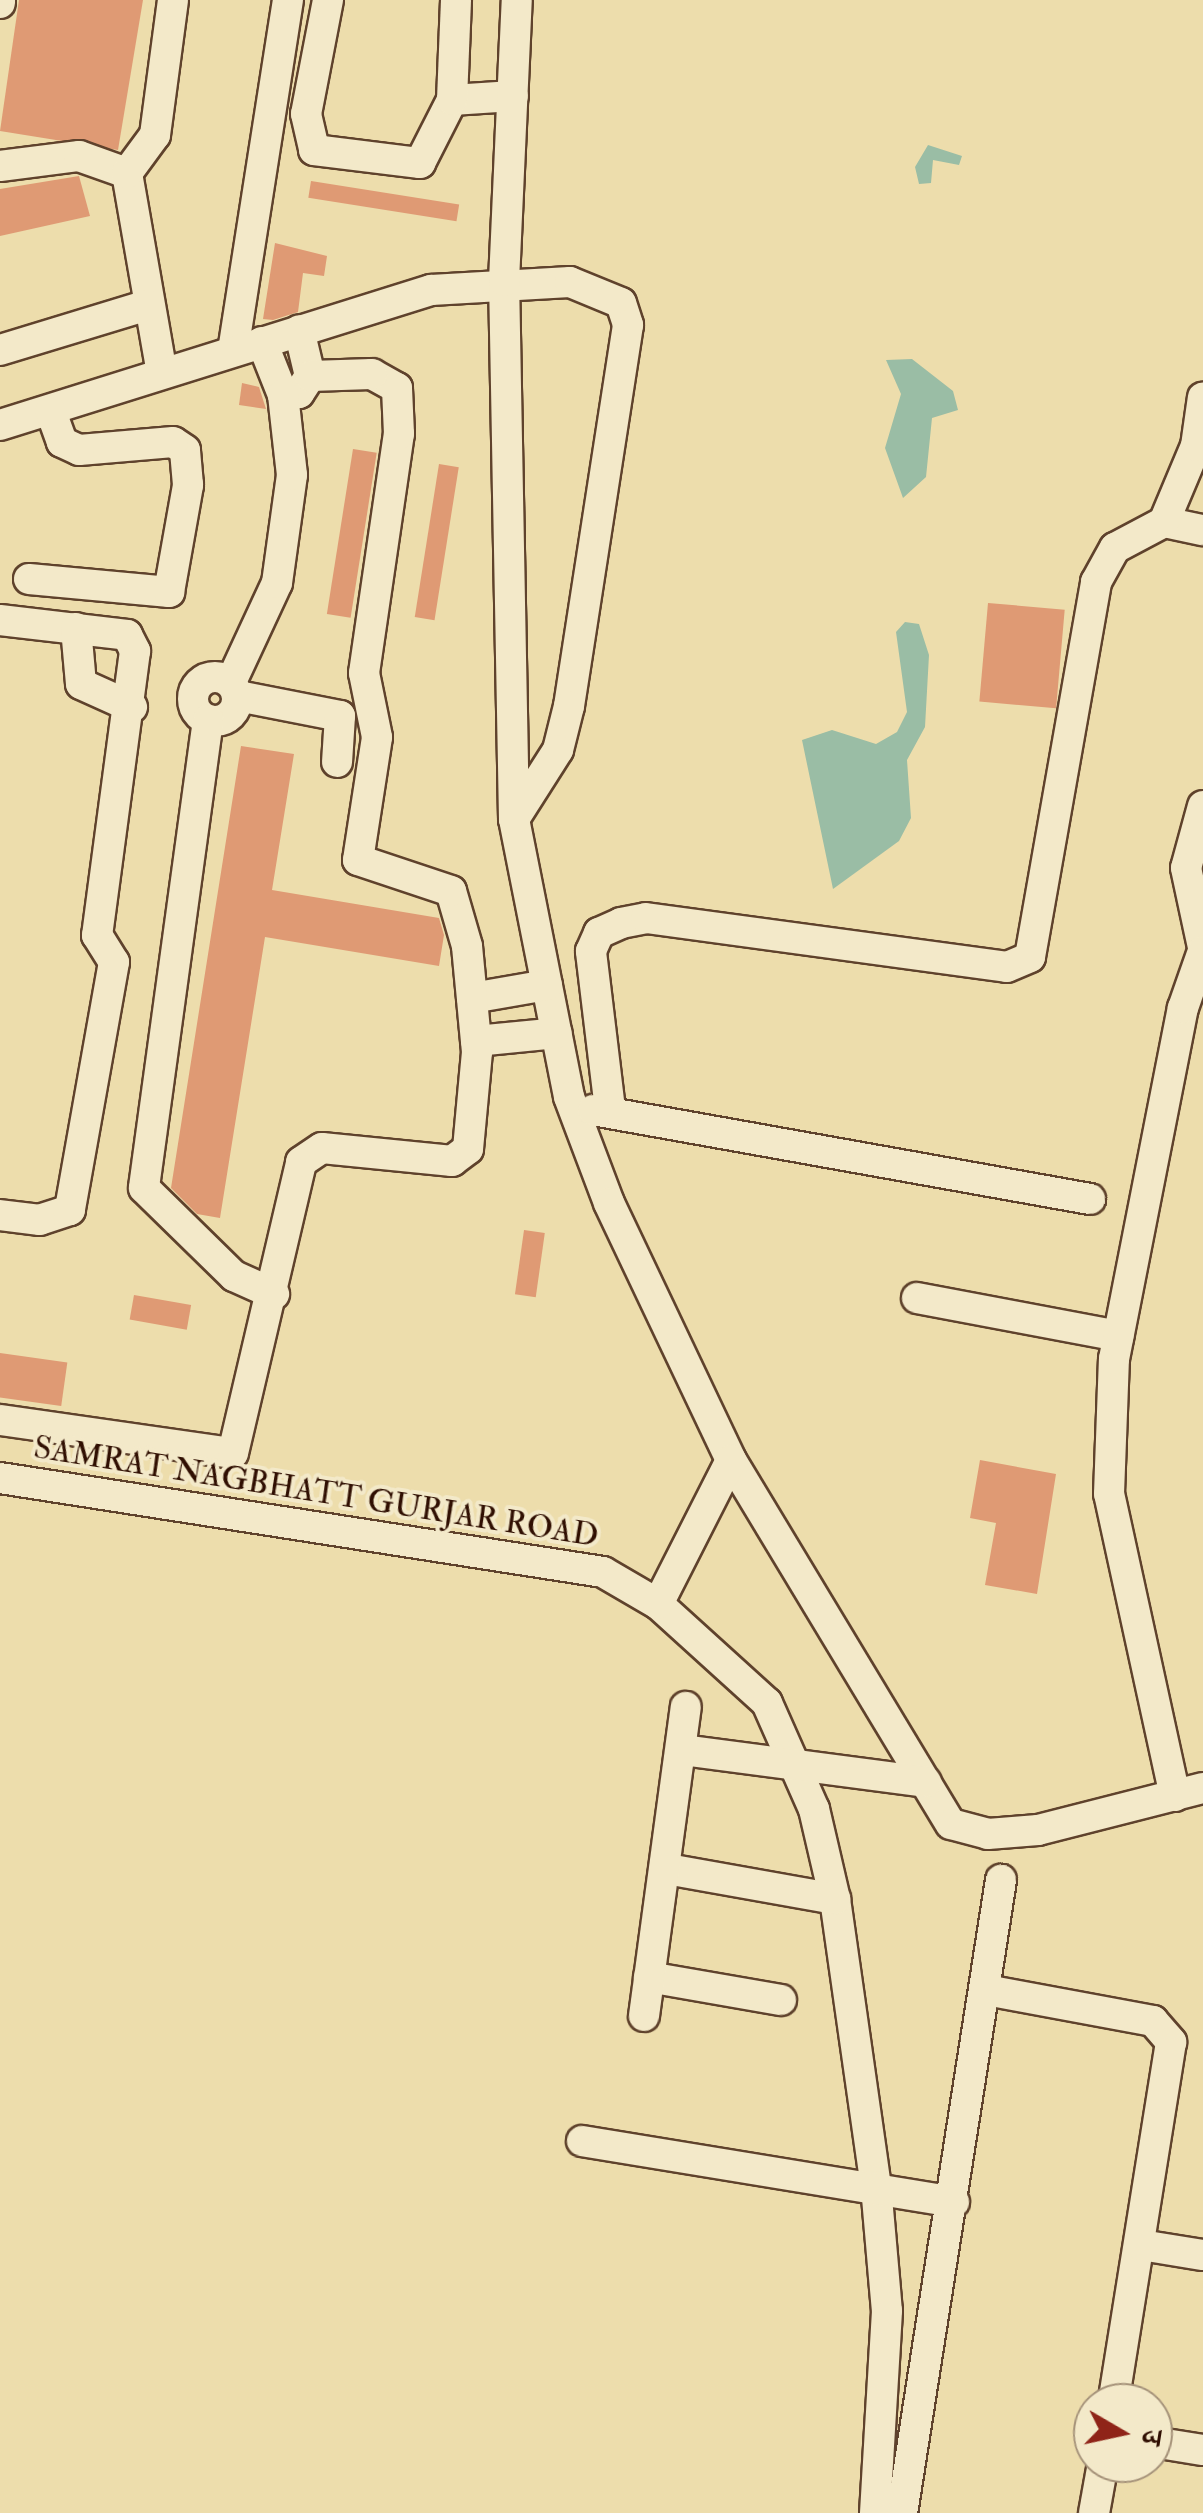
<!DOCTYPE html>
<meta charset="utf-8">
<style>
body{margin:0}
#map{position:relative;width:1203px;height:2513px;overflow:hidden;background:#edddac;font-family:"IM FELL Double Pica","Noto Serif Devanagari",serif}
div>[style]{position:absolute}
[style*='--x']{left:calc(var(--x)*1px);top:calc(var(--y)*1px);width:calc(var(--w)*1px);rotate:calc(var(--a)*1deg)}
.water>*{inset:0;background:#9abda5}
.building>*{inset:0;background:#df9a74;transform-origin:0 0}
.roads{filter:drop-shadow(2px 0 #5f422c) drop-shadow(-2px 0 #5f422c) drop-shadow(0 2px #5f422c) drop-shadow(0 -2px #5f422c)}
.minor>*{height:30px;margin:-15px;padding:0 15px;transform-origin:15px;border-radius:15px;background:#f3e9c9}
.minor>.ring{margin:-15px;padding:0;box-sizing:content-box;background:none;border:30px solid #f3e9c9;border-radius:50%}
span{translate:-50% -50%;white-space:nowrap;text-align:center;line-height:1.15;-webkit-text-stroke:8px #f3e9c9;paint-order:stroke}
.street-label{font-size:32px;color:#300f02}
.north{position:absolute;left:1073px;top:2383px;width:100px;height:100px;box-sizing:border-box;background:#f3e9c9;border:2px solid #a59279;border-radius:50%;rotate:99deg;font-size:28px;font-weight:700;line-height:40px;text-align:center;color:#300f02}
.north::after{content:'';display:block;margin:auto;width:35px;height:45px;background:#8f2418;clip-path:polygon(50% 0,100% 100%,50% 72%,0 100%)}
</style>
<div id="map">
<div class="water">
<div style="clip-path:polygon(928px 145px,962px 156px,959px 165px,933px 160px,931px 183px,919px 184px,915px 167px)"></div>
<div style="clip-path:polygon(912px 359px,953px 391px,958px 410px,932px 418px,926px 477px,903px 498px,885px 448px,901px 394px,886px 360px)"></div>
<div style="clip-path:polygon(905px 622px,919px 624px,929px 655px,925px 727px,907px 760px,911px 818px,899px 841px,833px 889px,802px 740px,832px 730px,876px 744px,897px 732px,907px 712px,896px 632px)"></div>
</div>
<div class="building">
<div style="clip-path:polygon(19px 0,143px 0,118px 150px,0 131px)"></div>
<div style="clip-path:polygon(79px 176px,90px 216px,0 236px,0 189px)"></div>
<div style="left:311px;top:181px;width:150px;height:17px;rotate:9deg"></div>
<div style="clip-path:polygon(275px 243px,327px 256px,324px 276px,303px 273px,298px 312px,273px 320px,263px 319px)"></div>
<div style="clip-path:polygon(242px 383px,259px 387px,266px 409px,239px 405px)"></div>
<div style="left:353px;top:449px;width:24px;height:167px;rotate:9deg"></div>
<div style="left:439px;top:464px;width:20px;height:155px;rotate:9deg"></div>
<div style="left:988px;top:603px;width:77px;height:99px;rotate:5deg"></div>
<div style="clip-path:polygon(241px 746px,294px 754px,272px 890px,439px 918px,444px 935px,439px 966px,265px 937px,220px 1218px,197px 1214px,171px 1188px)"></div>
<div style="left:524px;top:1230px;width:21px;height:65px;rotate:8deg"></div>
<div style="left:134px;top:1295px;width:58px;height:25px;rotate:10deg"></div>
<div style="left:0;top:1353px;width:68px;height:44px;rotate:8deg"></div>
<div style="clip-path:polygon(980px 1460px,1056px 1474px,1037px 1594px,985px 1585px,996px 1523px,970px 1518px)"></div>
</div>
<div class="roads">
<div class="minor">
<div style="--x:328;--y:0;--w:116;--a:100.9"></div>
<div style="--x:306;--y:114;--w:37;--a:77"></div>
<div style="--x:314;--y:150;--w:107;--a:7"></div>
<div style="--x:420;--y:163;--w:71;--a:-63.1"></div>
<div style="--x:452;--y:100;--w:61;--a:-3.8"></div>
<div style="--x:0;--y:3;--w:3;--a:-90"></div>
<div style="--x:452;--y:100;--w:100;--a:-87.7"></div>
<div style="--x:0;--y:166;--w:80;--a:-7.2"></div>
<div style="--x:79;--y:156;--w:51;--a:19.5"></div>
<div style="--x:127;--y:173;--w:203;--a:80.1"></div>
<div style="--x:127;--y:173;--w:47;--a:-53.6"></div>
<div style="--x:155;--y:135;--w:136;--a:-82.4"></div>
<div style="--x:262;--y:342;--w:57;--a:68.4"></div>
<div style="--x:283;--y:395;--w:16;--a:-7"></div>
<div style="--x:299;--y:393;--w:20;--a:-57"></div>
<div style="--x:310;--y:376;--w:47;--a:-103.4"></div>
<div style="--x:0;--y:350;--w:155;--a:-16.9"></div>
<div style="--x:233;--y:351;--w:355;--a:-81.1"></div>
<div style="--x:0;--y:425;--w:452;--a:-17.4"></div>
<div style="--x:431;--y:290;--w:139;--a:-3.3"></div>
<div style="--x:570;--y:282;--w:55;--a:22.4"></div>
<div style="--x:621;--y:303;--w:23;--a:72"></div>
<div style="--x:628;--y:325;--w:386;--a:98.8"></div>
<div style="--x:569;--y:706;--w:45;--a:104"></div>
<div style="--x:558;--y:750;--w:82;--a:122.5"></div>
<div style="--x:514;--y:819;--w:283;--a:78.8"></div>
<div style="--x:569;--y:1097;--w:113;--a:69.3"></div>
<div style="--x:609;--y:1203;--w:284;--a:64.6"></div>
<div style="--x:731;--y:1460;--w:425;--a:58.9"></div>
<div style="--x:951;--y:1824;--w:38;--a:15"></div>
<div style="--x:988;--y:1834;--w:50;--a:-4.6"></div>
<div style="--x:1038;--y:1830;--w:170;--a:-14.3"></div>
<div style="--x:1164;--y:522;--w:40;--a:12"></div>
<div style="--x:29;--y:579;--w:141;--a:5.3"></div>
<div style="--x:169;--y:592;--w:109;--a:-79.9"></div>
<div style="--x:188;--y:485;--w:35;--a:-95"></div>
<div style="--x:185;--y:450;--w:14;--a:-146"></div>
<div style="--x:173;--y:442;--w:94;--a:175.1"></div>
<div style="--x:79;--y:450;--w:19;--a:-155"></div>
<div style="--x:62;--y:442;--w:33;--a:-110"></div>
<div style="--x:0;--y:620;--w:128;--a:6.7"></div>
<div style="--x:127;--y:635;--w:18;--a:63"></div>
<div style="--x:135;--y:651;--w:287;--a:97.6"></div>
<div style="--x:97;--y:935;--w:32;--a:58"></div>
<div style="--x:114;--y:962;--w:252;--a:100.1"></div>
<div style="--x:70;--y:1210;--w:32;--a:162"></div>
<div style="--x:40;--y:1220;--w:40;--a:-172.9"></div>
<div style="--x:76;--y:628;--w:56;--a:84.9"></div>
<div style="--x:81;--y:684;--w:56;--a:24.3"></div>
<div class="ring" style="left:193px;top:677px;width:14px;height:14px"></div>
<div style="--x:231;--y:682;--w:109;--a:-65.1"></div>
<div style="--x:277;--y:583;--w:109;--a:-82.1"></div>
<div style="--x:292;--y:475;--w:81;--a:-96.4"></div>
<div style="--x:238;--y:696;--w:104;--a:11.1"></div>
<div style="--x:340;--y:716;--w:46;--a:93.7"></div>
<div style="--x:208;--y:720;--w:472;--a:97.8"></div>
<div style="--x:144;--y:1188;--w:126;--a:44.4"></div>
<div style="--x:234;--y:1276;--w:44;--a:24.2"></div>
<div style="--x:1203;--y:806;--w:64;--a:105.3"></div>
<div style="--x:1186;--y:868;--w:81;--a:77.9"></div>
<div style="--x:514;--y:819;--w:538;--a:-91.06"></div>
<div style="--x:504;--y:281;--w:281;--a:-87.4"></div>
<div style="--x:472;--y:998;--w:76;--a:-9.8"></div>
<div style="--x:476;--y:1041;--w:81;--a:-5.6"></div>
<div style="--x:610;--y:1109;--w:159;--a:-96.9"></div>
<div style="--x:591;--y:951;--w:20;--a:-66"></div>
<div style="--x:599;--y:933;--w:24;--a:-24"></div>
<div style="--x:621;--y:923;--w:25;--a:-11"></div>
<div style="--x:646;--y:918;--w:364;--a:7.7"></div>
<div style="--x:1007;--y:967;--w:25;--a:-23"></div>
<div style="--x:1030;--y:957;--w:381;--a:-80"></div>
<div style="--x:1096;--y:582;--w:39;--a:-61"></div>
<div style="--x:1115;--y:548;--w:55;--a:-28"></div>
<div style="--x:1164;--y:522;--w:82;--a:-67.2"></div>
<div style="--x:1196;--y:446;--w:49;--a:-81.9"></div>
<div style="--x:593;--y:1110;--w:505;--a:10.15"></div>
<div style="--x:917;--y:1298;--w:205;--a:10.7"></div>
<div style="--x:0;--y:1420;--w:235;--a:8.1"></div>
<div style="--x:233;--y:1453;--w:299;--a:-76.8"></div>
<div style="--x:301;--y:1162;--w:25;--a:-34"></div>
<div style="--x:322;--y:1148;--w:131;--a:5.7"></div>
<div style="--x:452;--y:1161;--w:20;--a:-37"></div>
<div style="--x:468;--y:1149;--w:97;--a:-84.7"></div>
<div style="--x:477;--y:1052;--w:106;--a:-95.4"></div>
<div style="--x:467;--y:946;--w:57;--a:-106.2"></div>
<div style="--x:451;--y:891;--w:98;--a:-161.6"></div>
<div style="--x:358;--y:860;--w:124;--a:-81.2"></div>
<div style="--x:377;--y:737;--w:65;--a:-101.5"></div>
<div style="--x:364;--y:673;--w:242;--a:-81.7"></div>
<div style="--x:399;--y:434;--w:46;--a:-92.5"></div>
<div style="--x:397;--y:388;--w:29;--a:-151"></div>
<div style="--x:372;--y:374;--w:62;--a:178.2"></div>
<div style="--x:0;--y:1478;--w:610;--a:8.86"></div>
<div style="--x:603;--y:1572;--w:64;--a:30.2"></div>
<div style="--x:658;--y:1604;--w:147;--a:42.2"></div>
<div style="--x:767;--y:1703;--w:116;--a:66.1"></div>
<div style="--x:814;--y:1809;--w:92;--a:76.9"></div>
<div style="--x:835;--y:1899;--w:290;--a:81.9"></div>
<div style="--x:876;--y:2186;--w:125;--a:85"></div>
<div style="--x:887;--y:2311;--w:202;--a:93.4"></div>
<div style="--x:658;--y:1604;--w:161;--a:-63.1"></div>
<div style="--x:683;--y:1750;--w:245;--a:7.5"></div>
<div style="--x:1175;--y:1796;--w:309;--a:-102.3"></div>
<div style="--x:1109;--y:1494;--w:135;--a:-87.9"></div>
<div style="--x:1114;--y:1359;--w:358;--a:-78.9"></div>
<div style="--x:1183;--y:1008;--w:60;--a:-70.7"></div>
<div style="--x:667;--y:1869;--w:171;--a:10.1"></div>
<div style="--x:649;--y:1977;--w:134;--a:9.9"></div>
<div style="--x:986;--y:1990;--w:170;--a:10.5"></div>
<div style="--x:1153;--y:2021;--w:28;--a:49"></div>
<div style="--x:1171;--y:2042;--w:366;--a:99.1"></div>
<div style="--x:644;--y:2016;--w:312;--a:-82.3"></div>
<div style="--x:582;--y:2141;--w:377;--a:9.3"></div>
<div style="--x:1141;--y:2245;--w:63;--a:9.2"></div>
<div style="--x:1153;--y:2442;--w:51;--a:9.1"></div>
<div style="--x:902;--y:2513;--w:641;--a:-81.11"></div>
<div style="--x:1094;--y:2513;--w:51;--a:-79.8"></div>
</div>
</div>
<div class="street-label">
<span style="left:316px;top:1492px;rotate:9deg">SAMRAT NAGBHATT GURJAR ROAD</span>
</div>
<div class="north">उ</div>
</div>
